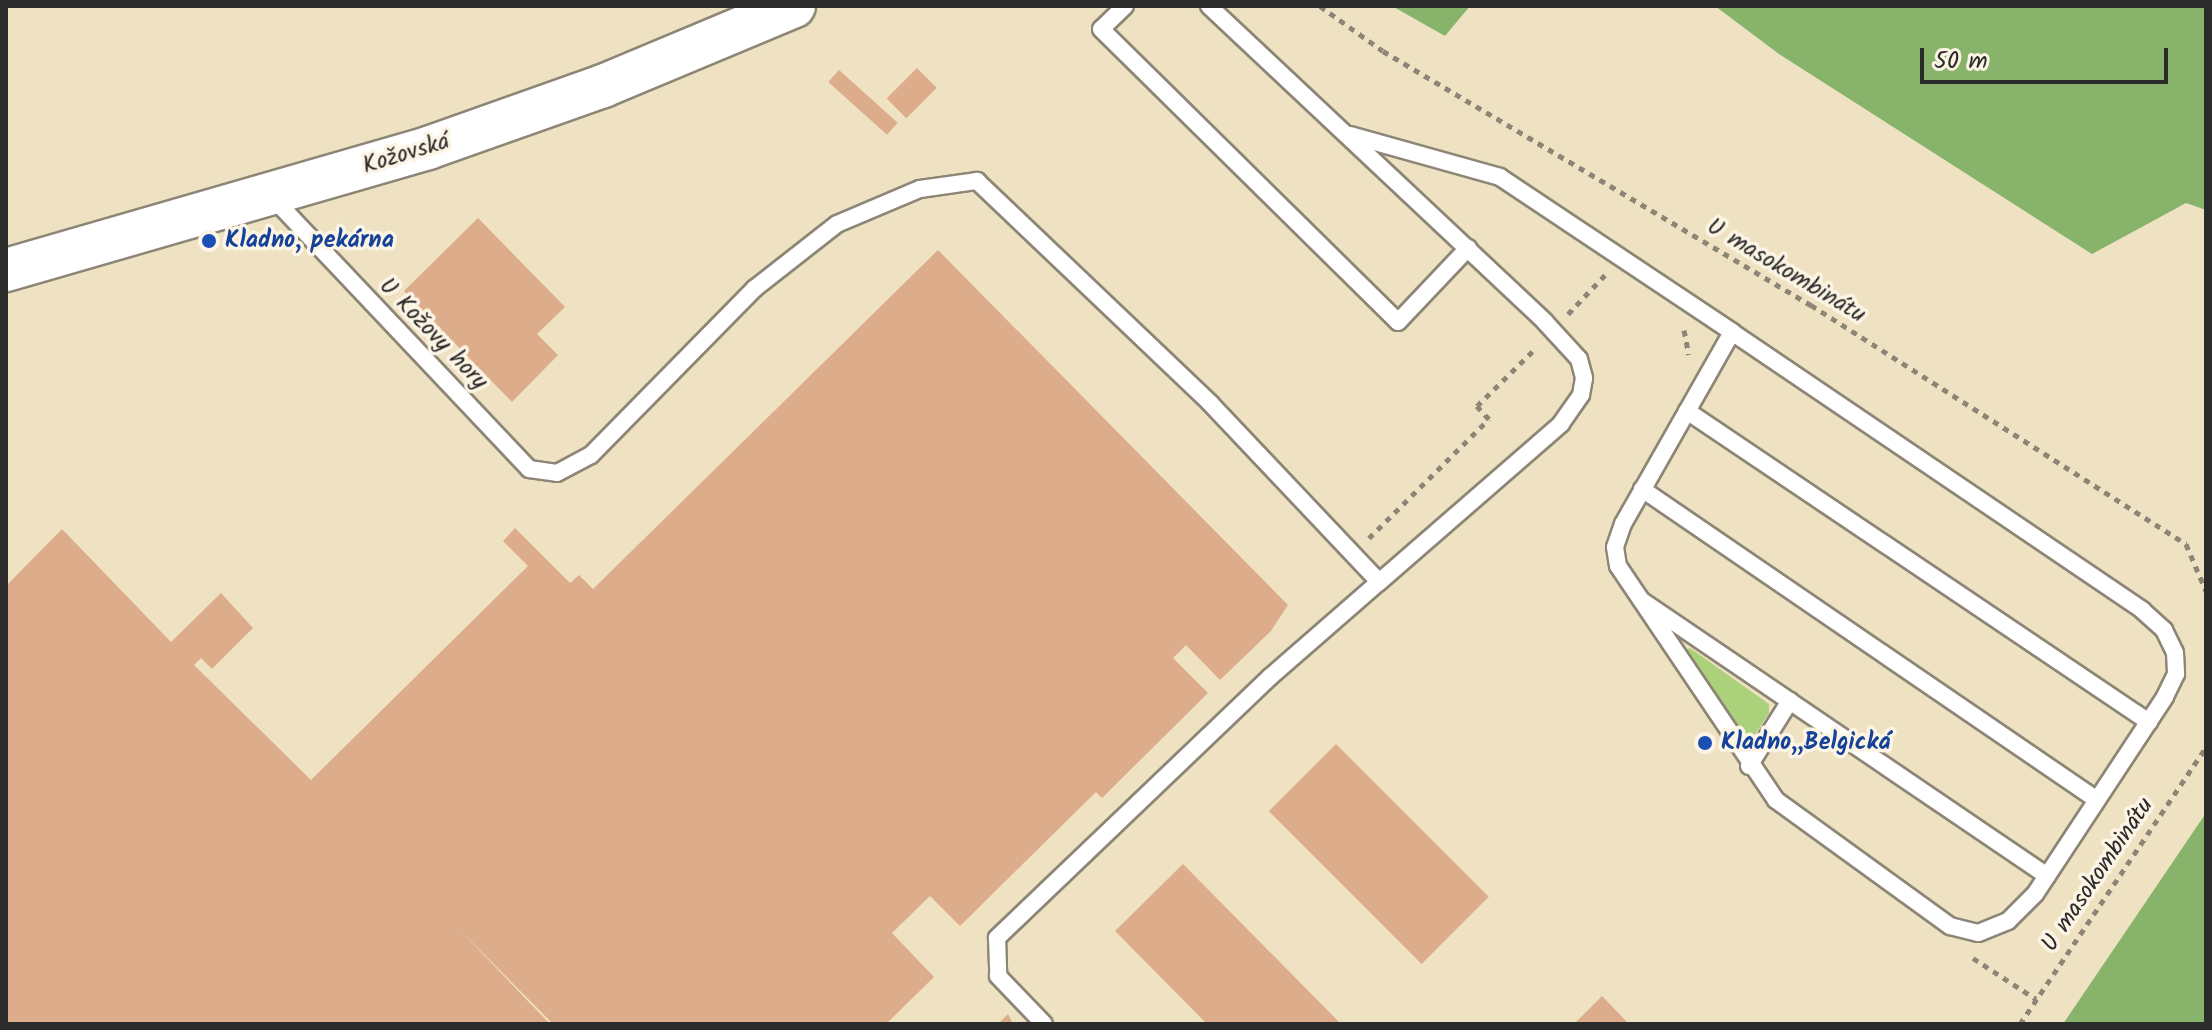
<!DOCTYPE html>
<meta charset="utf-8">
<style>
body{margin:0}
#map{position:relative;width:2212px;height:1030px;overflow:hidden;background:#efe2c2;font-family:Kalam,sans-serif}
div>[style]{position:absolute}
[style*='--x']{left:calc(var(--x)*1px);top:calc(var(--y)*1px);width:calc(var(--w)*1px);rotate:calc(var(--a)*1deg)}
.green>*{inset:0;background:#abd17b}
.forest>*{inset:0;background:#88b36b}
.building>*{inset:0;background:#ddac8b;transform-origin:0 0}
.path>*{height:5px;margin-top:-2.5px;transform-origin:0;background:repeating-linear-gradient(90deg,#8d8676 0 6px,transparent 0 12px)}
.roads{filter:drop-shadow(2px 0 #8d8676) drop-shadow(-2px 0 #8d8676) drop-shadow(0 2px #8d8676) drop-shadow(0 -2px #8d8676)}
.service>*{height:16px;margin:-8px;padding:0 8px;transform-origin:8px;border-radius:8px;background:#fff}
.tertiary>*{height:42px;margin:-21px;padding:0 21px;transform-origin:21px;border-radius:21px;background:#fff}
.dots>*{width:22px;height:22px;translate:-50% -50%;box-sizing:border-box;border:4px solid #fcf5e5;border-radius:50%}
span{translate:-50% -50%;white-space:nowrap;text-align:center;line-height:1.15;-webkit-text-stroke:7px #fcf5e5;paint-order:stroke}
.street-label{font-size:24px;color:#2b2b2b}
.transit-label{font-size:24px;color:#164399;font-weight:700}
.left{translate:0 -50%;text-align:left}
.frame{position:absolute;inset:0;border:8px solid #2b2b2b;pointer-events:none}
.scale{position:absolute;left:1920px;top:48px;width:248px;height:36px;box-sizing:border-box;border:4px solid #2b2b2b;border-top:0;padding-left:10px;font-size:24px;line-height:28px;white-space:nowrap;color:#2b2b2b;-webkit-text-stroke:6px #fcf5e5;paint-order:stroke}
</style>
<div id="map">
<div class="green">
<div style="clip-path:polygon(1690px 648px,1769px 704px,1769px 713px,1752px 739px,1747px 740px,1685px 650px)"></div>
</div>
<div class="forest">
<div style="clip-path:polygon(1392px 6px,1470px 6px,1445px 36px)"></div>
<div style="clip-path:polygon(1715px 6px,2206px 6px,2206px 210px,2186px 203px,2092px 254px,1779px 54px)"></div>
<div style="clip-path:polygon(2206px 813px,2206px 1024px,2063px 1024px)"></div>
</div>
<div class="building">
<div style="left:917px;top:68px;width:28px;height:43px;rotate:45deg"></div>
<div style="left:839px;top:70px;width:79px;height:16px;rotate:42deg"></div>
<div style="clip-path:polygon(478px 218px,565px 307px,537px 334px,558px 355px,512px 402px,404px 291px)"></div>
<div style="clip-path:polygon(938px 250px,1288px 605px,1271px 631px,1220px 680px,1186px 645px,1173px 658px,1208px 693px,1102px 798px,1096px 792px,960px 926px,930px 896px,892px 933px,934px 977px,886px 1024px,553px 1024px,457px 927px,550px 1024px,6px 1024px,6px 586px,62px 529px,171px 642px,221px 593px,253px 628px,212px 669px,201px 658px,194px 665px,311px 780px,528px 566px,503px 541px,515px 528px,570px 583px,579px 575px,593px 589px)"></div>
<div style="left:1336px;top:744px;width:216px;height:95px;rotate:45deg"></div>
<div style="clip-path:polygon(1183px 864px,1341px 1024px,1207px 1024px,1115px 931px)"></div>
<div style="clip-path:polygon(1602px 996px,1629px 1024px,1574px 1024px)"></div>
<div style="clip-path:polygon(1008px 1014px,1013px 1024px,998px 1024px)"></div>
</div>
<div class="path">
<div style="--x:1320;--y:6;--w:77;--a:35.5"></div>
<div style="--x:1383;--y:51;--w:498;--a:30.7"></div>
<div style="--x:1811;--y:305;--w:445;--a:32.5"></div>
<div style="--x:2186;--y:544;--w:51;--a:66.9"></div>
<div style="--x:1568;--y:314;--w:54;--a:-46.5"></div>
<div style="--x:1684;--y:330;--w:25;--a:79"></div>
<div style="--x:1369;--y:538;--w:169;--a:-44.8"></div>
<div style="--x:1489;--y:419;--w:18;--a:-133"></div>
<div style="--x:1477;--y:406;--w:83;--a:-44.5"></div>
<div style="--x:1973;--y:958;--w:75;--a:33.1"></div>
<div style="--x:2020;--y:1024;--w:334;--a:-56.1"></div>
</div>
<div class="roads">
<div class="service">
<div style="--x:1125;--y:6;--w:33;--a:136"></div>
<div style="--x:1101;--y:29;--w:417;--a:44.6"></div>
<div style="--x:1398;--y:322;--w:102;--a:-46.6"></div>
<div style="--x:1209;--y:6;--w:461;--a:43.2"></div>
<div style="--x:1545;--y:322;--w:50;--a:47.4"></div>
<div style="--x:1579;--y:359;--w:20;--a:75"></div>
<div style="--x:1584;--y:378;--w:17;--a:100"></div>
<div style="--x:1581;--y:395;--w:35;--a:125"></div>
<div style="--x:1561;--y:424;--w:241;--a:139"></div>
<div style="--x:1350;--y:135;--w:156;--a:15.6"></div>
<div style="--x:1500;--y:177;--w:279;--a:33.7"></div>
<div style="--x:1732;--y:332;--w:495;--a:34.1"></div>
<div style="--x:2142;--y:610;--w:30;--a:42"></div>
<div style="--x:2164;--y:630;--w:25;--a:64"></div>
<div style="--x:2175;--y:653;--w:21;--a:87"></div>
<div style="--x:2176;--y:674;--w:25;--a:116"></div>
<div style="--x:2165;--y:697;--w:236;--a:123.4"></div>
<div style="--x:2035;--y:894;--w:38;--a:135"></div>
<div style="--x:2008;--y:921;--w:32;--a:158"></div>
<div style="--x:1978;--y:933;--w:29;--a:-166"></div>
<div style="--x:1950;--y:926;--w:215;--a:-144.1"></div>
<div style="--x:1776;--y:800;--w:282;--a:-124"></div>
<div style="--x:1618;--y:566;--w:19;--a:-99"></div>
<div style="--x:1615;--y:547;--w:24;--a:-71"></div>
<div style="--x:1623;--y:524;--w:221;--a:-60.4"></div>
<div style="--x:272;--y:197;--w:374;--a:46.6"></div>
<div style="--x:529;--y:469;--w:28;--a:8"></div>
<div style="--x:557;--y:473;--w:38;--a:-28"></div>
<div style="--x:591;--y:455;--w:233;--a:-45.5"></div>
<div style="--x:754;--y:289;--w:105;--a:-38.1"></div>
<div style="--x:837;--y:224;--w:90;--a:-22.9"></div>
<div style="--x:920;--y:189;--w:58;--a:-8"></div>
<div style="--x:977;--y:181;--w:322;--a:43.6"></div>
<div style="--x:1210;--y:403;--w:246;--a:46.6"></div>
<div style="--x:1379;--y:582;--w:145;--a:138.9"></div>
<div style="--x:1270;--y:677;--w:378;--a:136.3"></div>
<div style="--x:997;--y:938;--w:38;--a:88"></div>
<div style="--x:998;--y:976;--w:66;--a:46.2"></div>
<div style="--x:1687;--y:411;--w:557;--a:33.95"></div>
<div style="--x:1642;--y:489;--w:551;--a:34.35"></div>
<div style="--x:1641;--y:600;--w:491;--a:34.2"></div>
<div style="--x:1749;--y:766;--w:77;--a:-57.8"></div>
</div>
<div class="tertiary">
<div style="--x:6;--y:270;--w:439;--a:-16.1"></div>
<div style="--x:428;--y:148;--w:186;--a:-19.5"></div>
<div style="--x:603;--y:86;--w:207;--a:-22.7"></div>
</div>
</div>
<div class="dots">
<div style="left:209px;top:241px;background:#1a4fb4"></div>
<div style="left:1705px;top:743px;background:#1a4fb4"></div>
</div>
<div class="street-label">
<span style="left:406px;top:154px;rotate:-17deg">Kožovská</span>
<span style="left:1786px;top:271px;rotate:31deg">U masokombinátu</span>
<span style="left:433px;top:334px;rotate:46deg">U Kožovy hory</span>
<span style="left:2098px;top:875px;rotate:-56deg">U masokombinátu</span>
</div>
<div class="transit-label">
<span class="left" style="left:225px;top:241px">Kladno, pekárna</span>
<span class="left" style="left:1721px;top:743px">Kladno,,Belgická</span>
</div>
<div class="frame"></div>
<div class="scale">50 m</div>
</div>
